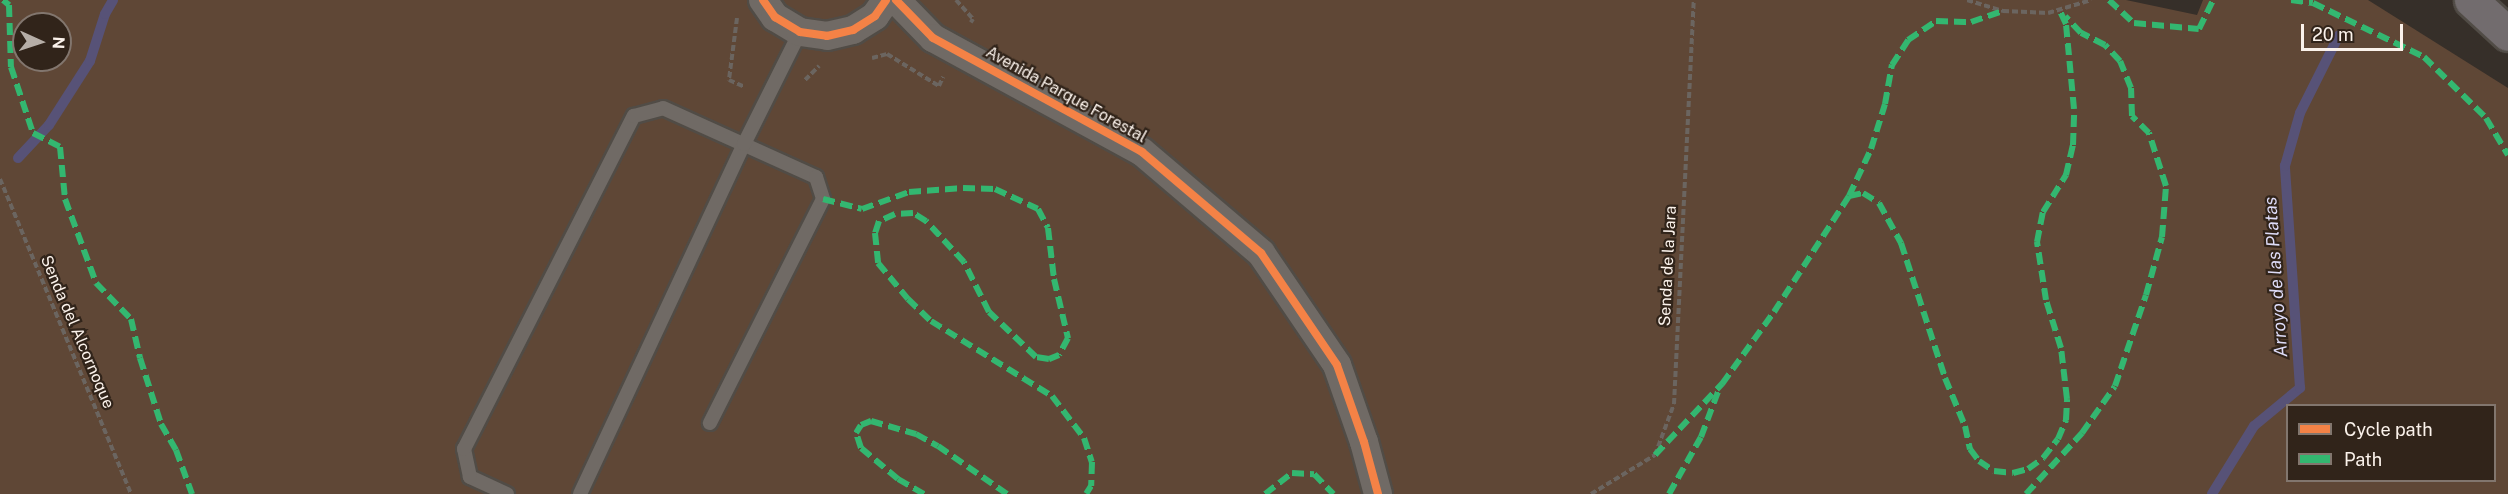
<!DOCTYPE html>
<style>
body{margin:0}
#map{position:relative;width:2508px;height:494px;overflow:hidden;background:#362f29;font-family:"Public Sans",sans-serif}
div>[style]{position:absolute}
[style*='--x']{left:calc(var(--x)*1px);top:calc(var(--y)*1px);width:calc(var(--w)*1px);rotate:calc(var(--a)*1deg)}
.green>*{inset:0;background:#5f4736}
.stream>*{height:10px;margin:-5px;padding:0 5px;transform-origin:5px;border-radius:5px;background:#575277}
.path>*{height:4px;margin-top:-2px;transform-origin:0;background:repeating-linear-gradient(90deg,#6b6560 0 6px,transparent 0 9px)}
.roads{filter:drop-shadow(2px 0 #514c46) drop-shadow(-2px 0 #514c46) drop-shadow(0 2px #514c46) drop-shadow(0 -2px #514c46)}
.service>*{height:14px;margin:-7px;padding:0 7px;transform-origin:7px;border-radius:7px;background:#706a65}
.minor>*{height:28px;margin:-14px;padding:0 14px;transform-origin:14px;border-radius:14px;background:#706a65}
.trunk>*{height:33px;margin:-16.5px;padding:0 16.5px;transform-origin:16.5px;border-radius:16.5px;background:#726c6e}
.quiet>*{height:6px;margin-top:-3px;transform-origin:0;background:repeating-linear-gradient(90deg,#33b770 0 12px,transparent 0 18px)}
.cycleway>*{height:8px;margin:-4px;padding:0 4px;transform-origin:4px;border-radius:4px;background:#f48246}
span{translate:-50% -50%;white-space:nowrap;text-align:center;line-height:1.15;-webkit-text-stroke:4.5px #31241a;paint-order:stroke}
.street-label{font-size:16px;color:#fbf2eb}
.water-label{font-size:18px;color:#dddbf7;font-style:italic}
.legend{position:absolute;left:2286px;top:404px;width:210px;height:78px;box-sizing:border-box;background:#31241a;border:2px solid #82766e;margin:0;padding:8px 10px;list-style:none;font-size:18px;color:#fbf2eb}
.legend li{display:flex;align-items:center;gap:12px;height:30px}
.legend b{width:30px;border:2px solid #82766e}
.north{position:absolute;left:12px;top:12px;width:60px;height:60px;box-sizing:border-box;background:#31241a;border:2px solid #82766e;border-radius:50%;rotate:93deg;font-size:16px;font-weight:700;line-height:24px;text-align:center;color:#fbf2eb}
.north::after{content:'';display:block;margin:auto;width:21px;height:27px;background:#b6aea7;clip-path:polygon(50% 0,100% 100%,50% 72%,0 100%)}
.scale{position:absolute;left:2301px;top:24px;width:102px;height:27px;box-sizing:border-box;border:3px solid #fbf2eb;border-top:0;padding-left:8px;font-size:18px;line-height:21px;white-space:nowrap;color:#fbf2eb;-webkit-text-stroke:4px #31241a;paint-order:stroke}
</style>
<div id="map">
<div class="green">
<div style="clip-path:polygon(evenodd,0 0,2126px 0,2197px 15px,2203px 0,2368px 0,2508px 88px,2508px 494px,0 494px,0 0,24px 24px,60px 24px,60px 60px,24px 60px,24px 24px,0 0,2288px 406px,2494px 406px,2494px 480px,2288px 480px,2288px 406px)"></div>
</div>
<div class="stream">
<div style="--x:18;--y:158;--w:45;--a:-46.8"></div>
<div style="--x:49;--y:125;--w:76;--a:-57.4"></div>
<div style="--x:90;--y:61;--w:49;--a:-72.3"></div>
<div style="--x:105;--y:14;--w:16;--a:-60"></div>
<div style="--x:2212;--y:494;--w:80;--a:-58.3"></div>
<div style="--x:2254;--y:426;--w:60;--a:-39.6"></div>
<div style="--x:2300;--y:388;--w:223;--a:-93.9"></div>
<div style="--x:2285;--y:166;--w:55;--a:-74.2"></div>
<div style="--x:2300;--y:113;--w:87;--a:-63.4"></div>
</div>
<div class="path">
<div style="--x:956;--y:0;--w:25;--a:48"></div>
<div style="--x:973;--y:19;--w:4;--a:124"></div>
<div style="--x:1967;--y:0;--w:38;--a:17"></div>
<div style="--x:2003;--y:11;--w:45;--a:2.5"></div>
<div style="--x:2048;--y:13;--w:45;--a:-16.8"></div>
<div style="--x:737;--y:18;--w:63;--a:97.4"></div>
<div style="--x:729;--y:80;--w:17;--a:24"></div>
<div style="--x:872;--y:58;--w:16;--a:-15"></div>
<div style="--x:887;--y:54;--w:61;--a:31.6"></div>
<div style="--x:939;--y:86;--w:10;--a:-66"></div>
<div style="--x:805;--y:80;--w:20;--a:-45"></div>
<div style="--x:0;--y:179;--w:341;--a:67.4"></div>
<div style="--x:1591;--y:494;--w:75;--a:-31.4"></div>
<div style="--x:1655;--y:455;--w:54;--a:-69.6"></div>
<div style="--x:1674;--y:404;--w:404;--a:-87.2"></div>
</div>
<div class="roads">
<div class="service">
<div style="--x:507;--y:494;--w:41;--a:-155.3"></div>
<div style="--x:470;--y:477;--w:29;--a:-102"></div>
<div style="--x:464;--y:449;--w:374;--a:-63"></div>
<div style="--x:634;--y:116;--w:30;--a:-15"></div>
<div style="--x:663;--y:108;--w:168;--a:24.3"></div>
<div style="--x:816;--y:177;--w:23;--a:72"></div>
<div style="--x:823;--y:199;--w:251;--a:116.8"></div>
<div style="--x:580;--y:494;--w:387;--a:-64.9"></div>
<div style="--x:744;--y:144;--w:125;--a:-63.4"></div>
</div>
<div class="minor">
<div style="--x:763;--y:0;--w:21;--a:55"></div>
<div style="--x:775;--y:17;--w:29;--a:31"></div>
<div style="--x:800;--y:32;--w:27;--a:8"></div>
<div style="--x:827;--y:36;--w:27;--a:-13"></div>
<div style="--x:853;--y:30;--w:26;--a:-32"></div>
<div style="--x:875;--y:16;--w:19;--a:-55"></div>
<div style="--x:896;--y:0;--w:53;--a:45.8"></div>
<div style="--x:933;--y:38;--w:238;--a:28.6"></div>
<div style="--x:1142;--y:152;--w:156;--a:40.3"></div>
<div style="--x:1261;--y:253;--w:135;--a:55.8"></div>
<div style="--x:1337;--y:365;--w:82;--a:70.7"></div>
<div style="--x:1364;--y:442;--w:54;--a:74.9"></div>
</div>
<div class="trunk">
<div style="--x:2471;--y:0;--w:50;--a:42.6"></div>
</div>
</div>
<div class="quiet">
<div style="--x:3;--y:0;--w:8;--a:40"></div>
<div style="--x:9;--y:5;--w:62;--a:88.2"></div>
<div style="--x:11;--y:67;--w:70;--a:71.6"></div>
<div style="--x:33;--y:133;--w:30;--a:27"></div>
<div style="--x:60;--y:147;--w:52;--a:84.5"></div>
<div style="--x:65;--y:199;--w:90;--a:69.7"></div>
<div style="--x:96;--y:283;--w:50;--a:45.8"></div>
<div style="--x:131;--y:319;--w:40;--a:77"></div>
<div style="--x:140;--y:358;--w:69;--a:72.3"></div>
<div style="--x:161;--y:424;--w:30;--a:60"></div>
<div style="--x:176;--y:450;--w:47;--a:70"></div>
<div style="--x:2109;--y:0;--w:34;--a:43"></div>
<div style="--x:2134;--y:23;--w:65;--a:5.3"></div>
<div style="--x:2199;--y:29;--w:32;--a:-64"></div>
<div style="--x:2291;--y:0;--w:22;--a:8"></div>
<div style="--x:2313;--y:3;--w:123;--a:25.9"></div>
<div style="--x:2424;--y:57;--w:87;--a:44.5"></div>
<div style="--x:2486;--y:118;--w:43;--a:59.3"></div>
<div style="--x:1849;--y:196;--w:14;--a:-12"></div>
<div style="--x:1863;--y:193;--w:19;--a:32"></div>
<div style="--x:1879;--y:203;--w:46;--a:61.2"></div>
<div style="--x:1901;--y:243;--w:142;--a:71.9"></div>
<div style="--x:1945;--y:378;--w:52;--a:67.4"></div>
<div style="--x:1965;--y:426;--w:24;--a:78"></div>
<div style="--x:1970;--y:449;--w:15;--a:53"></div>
<div style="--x:1979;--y:461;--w:18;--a:34"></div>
<div style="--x:1994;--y:471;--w:19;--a:6"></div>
<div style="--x:2013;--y:473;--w:16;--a:-15"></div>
<div style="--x:2028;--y:469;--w:19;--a:-36"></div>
<div style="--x:2043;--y:458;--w:24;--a:-52"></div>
<div style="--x:2058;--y:439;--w:21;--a:-67"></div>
<div style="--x:2066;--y:420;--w:21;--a:-87"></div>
<div style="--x:2067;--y:399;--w:51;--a:-96.7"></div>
<div style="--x:2061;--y:348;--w:50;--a:-107.4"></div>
<div style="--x:2046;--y:300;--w:59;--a:-98.8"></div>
<div style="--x:2037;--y:242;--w:31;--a:-79"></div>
<div style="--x:2043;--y:212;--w:44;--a:-58.1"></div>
<div style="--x:2066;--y:175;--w:31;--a:-77"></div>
<div style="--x:2073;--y:145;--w:36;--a:-88"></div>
<div style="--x:2074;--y:109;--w:85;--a:-95.4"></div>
<div style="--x:2066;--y:24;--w:14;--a:-115"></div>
<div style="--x:823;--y:199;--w:40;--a:14.4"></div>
<div style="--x:862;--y:209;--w:50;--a:-19.9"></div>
<div style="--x:909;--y:192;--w:54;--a:-4.2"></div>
<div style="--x:963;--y:188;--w:32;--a:2"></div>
<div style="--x:995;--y:189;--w:47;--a:24.9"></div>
<div style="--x:1038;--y:209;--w:21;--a:62"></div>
<div style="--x:1048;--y:228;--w:51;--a:83.3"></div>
<div style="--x:1054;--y:279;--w:61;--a:76.7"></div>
<div style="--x:1068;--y:338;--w:19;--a:118"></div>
<div style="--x:1059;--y:355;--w:11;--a:158"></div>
<div style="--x:1049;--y:359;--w:13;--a:-171"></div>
<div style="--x:1036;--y:357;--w:65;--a:-136.2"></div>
<div style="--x:989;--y:312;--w:56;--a:-116.6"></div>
<div style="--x:964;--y:262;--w:56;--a:-132.8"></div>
<div style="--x:926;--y:221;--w:15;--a:-148"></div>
<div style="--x:913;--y:213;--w:18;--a:177"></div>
<div style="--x:895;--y:214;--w:17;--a:156"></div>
<div style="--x:879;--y:221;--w:13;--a:108"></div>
<div style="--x:875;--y:233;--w:30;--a:84"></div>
<div style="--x:878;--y:263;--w:47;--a:50.2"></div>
<div style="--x:908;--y:299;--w:32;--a:44"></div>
<div style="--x:931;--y:321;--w:142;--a:31.8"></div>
<div style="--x:1052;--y:396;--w:53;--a:52.7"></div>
<div style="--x:1084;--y:438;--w:25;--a:72"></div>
<div style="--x:1092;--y:462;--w:24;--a:92"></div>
<div style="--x:1091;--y:486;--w:9;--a:122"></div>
<div style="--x:1655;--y:455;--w:98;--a:-46.7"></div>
<div style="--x:1722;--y:384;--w:89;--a:-54.2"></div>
<div style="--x:1774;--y:312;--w:138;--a:-57.1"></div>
<div style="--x:1849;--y:196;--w:52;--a:-64.9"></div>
<div style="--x:1871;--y:149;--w:47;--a:-72.7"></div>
<div style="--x:1885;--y:104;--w:40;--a:-80"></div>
<div style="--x:1892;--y:65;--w:30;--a:-57"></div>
<div style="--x:1908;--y:40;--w:34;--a:-34"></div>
<div style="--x:1936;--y:21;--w:35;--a:2"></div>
<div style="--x:1971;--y:22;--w:34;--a:-19"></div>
<div style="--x:924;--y:494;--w:30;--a:-150"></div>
<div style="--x:898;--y:479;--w:48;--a:-140"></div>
<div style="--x:861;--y:448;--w:16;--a:-108"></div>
<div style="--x:856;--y:433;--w:9;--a:-58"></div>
<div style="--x:861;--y:425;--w:11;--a:-22"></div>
<div style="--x:871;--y:421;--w:47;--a:16.1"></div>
<div style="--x:916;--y:434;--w:25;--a:29"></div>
<div style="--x:938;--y:446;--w:84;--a:34.8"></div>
<div style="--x:1265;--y:494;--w:34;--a:-38"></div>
<div style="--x:1292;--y:473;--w:22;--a:3"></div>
<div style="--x:1314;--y:474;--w:28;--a:46"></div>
<div style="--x:1669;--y:494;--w:65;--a:-60.7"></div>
<div style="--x:1701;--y:437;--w:51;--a:-69.4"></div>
<div style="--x:2026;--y:494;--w:83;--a:-47.4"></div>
<div style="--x:2082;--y:433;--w:57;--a:-54.9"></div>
<div style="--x:2115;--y:386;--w:96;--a:-71.2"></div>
<div style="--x:2146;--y:295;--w:60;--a:-74.6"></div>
<div style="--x:2162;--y:237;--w:51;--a:-85.5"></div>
<div style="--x:2166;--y:186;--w:56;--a:-107.8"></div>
<div style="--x:2149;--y:133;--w:24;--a:-135"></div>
<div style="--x:2132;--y:116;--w:28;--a:-92"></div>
<div style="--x:2131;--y:88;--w:29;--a:-112"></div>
<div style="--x:2120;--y:61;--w:22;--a:-133"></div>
<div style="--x:2105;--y:45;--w:27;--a:-153"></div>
<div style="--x:2081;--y:33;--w:23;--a:-133"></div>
</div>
<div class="cycleway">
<div style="--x:763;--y:0;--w:21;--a:55"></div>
<div style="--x:775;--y:17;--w:29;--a:31"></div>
<div style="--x:800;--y:32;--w:27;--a:8"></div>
<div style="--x:827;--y:36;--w:27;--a:-13"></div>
<div style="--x:853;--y:30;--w:26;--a:-32"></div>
<div style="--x:875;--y:16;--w:19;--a:-55"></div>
<div style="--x:896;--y:0;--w:53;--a:45.8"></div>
<div style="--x:933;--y:38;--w:238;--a:28.6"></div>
<div style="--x:1142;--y:152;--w:156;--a:40.3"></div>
<div style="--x:1261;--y:253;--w:135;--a:55.8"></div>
<div style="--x:1337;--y:365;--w:82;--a:70.7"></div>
<div style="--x:1364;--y:442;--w:54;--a:74.9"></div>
</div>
<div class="street-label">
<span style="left:1066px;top:95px;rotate:29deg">Avenida Parque Forestal</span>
<span style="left:1668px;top:266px;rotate:-87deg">Senda de la Jara</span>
<span style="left:77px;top:332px;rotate:67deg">Senda del Alcornoque</span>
</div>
<div class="water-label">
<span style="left:2276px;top:277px;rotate:-94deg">Arroyo de las Platas</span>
</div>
<ul class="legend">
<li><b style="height:8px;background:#f48246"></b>Cycle path</li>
<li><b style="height:8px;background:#33b770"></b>Path</li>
</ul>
<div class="north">N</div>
<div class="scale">20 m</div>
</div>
